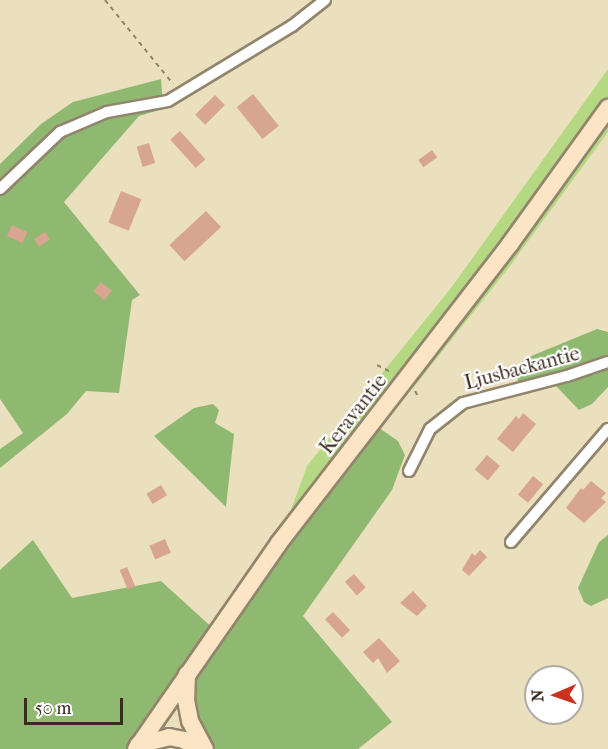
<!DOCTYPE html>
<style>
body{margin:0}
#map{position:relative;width:608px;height:749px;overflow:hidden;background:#eae0be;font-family:"IM FELL French Canon",serif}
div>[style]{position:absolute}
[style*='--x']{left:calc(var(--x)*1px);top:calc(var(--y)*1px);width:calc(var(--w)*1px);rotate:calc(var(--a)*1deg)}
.green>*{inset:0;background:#b4d982}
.forest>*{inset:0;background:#8fb970}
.building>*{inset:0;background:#d7a590;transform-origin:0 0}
.path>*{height:2px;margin-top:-1px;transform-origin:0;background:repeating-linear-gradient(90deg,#92856e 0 4.5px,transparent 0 9px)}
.roads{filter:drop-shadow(2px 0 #92856e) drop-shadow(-2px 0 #92856e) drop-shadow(0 2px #92856e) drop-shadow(0 -2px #92856e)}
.street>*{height:10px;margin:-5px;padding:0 5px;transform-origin:5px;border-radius:5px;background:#fff}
.secondary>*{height:16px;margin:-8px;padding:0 8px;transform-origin:8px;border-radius:8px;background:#fce5c4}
span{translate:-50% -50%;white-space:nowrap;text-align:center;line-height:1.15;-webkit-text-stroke:4.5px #fff;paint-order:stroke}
.street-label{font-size:20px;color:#3b2a1e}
.north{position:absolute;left:524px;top:665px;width:60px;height:60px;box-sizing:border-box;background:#fff;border:2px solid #b1aaa5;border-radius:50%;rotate:268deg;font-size:16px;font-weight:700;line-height:24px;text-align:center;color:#3b2a1e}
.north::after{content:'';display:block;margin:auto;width:21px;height:27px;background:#c8321e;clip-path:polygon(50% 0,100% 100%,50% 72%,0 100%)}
.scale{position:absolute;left:24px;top:698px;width:99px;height:27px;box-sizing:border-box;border:3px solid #3b2a1e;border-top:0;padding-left:8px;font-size:18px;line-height:21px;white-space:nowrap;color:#3b2a1e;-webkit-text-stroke:4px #fff;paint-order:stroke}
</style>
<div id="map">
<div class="green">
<div style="clip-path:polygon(608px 69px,608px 132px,507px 270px,413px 388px,372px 423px,279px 543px,307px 466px,451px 288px)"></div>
</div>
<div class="forest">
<div style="clip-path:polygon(161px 79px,163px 109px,139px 116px,64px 202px,140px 295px,132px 300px,119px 393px,86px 391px,67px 414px,0 468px,0 449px,23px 433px,0 399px,0 164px,41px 124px,73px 102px)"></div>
<div style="clip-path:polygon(597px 329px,608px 332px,608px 387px,592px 404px,579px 410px,556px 386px,544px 382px,522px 387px,518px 383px,517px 372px,524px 359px)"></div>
<div style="clip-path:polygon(213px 404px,219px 410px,215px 423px,234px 434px,226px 507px,154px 436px,194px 408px)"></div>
<div style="clip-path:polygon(372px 423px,398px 441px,405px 455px,392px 490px,303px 616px,392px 722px,358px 749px,205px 749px,187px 674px,136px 749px,0 749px,0 570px,33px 540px,72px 598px,161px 581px,216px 631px)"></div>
<div style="clip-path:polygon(608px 535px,608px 598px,591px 606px,584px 602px,578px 588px,599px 542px)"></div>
</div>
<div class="building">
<div style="left:253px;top:94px;width:41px;height:21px;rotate:51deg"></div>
<div style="left:215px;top:95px;width:14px;height:28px;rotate:45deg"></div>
<div style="left:180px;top:131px;width:38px;height:13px;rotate:48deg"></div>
<div style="left:149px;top:143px;width:21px;height:13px;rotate:73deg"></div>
<div style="left:432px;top:150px;width:9px;height:17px;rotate:54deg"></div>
<div style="left:121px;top:191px;width:22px;height:34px;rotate:22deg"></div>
<div style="left:206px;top:211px;width:22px;height:50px;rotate:47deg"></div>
<div style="left:12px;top:225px;width:17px;height:12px;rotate:25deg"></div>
<div style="left:45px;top:232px;width:9px;height:13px;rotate:58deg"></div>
<div style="left:101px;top:282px;width:14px;height:12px;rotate:39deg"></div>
<div style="clip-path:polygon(523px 413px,536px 424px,513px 452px,497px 439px,516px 416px,519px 419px)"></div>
<div style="left:487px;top:455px;width:17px;height:19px;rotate:40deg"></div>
<div style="left:533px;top:476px;width:13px;height:24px;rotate:39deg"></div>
<div style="clip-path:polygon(591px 481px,606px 493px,601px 498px,606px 502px,584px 523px,566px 508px,581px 488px,583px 490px)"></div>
<div style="left:161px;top:485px;width:12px;height:17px;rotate:59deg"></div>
<div style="left:165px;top:539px;width:15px;height:17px;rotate:67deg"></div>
<div style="clip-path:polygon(480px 550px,487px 557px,469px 576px,462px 570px,472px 553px,475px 556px)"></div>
<div style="left:127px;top:567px;width:21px;height:8px;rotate:67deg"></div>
<div style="left:354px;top:574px;width:18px;height:12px;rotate:49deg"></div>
<div style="clip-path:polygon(413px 591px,427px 606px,417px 616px,400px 603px)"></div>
<div style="left:333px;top:612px;width:25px;height:11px;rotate:47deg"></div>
<div style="clip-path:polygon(379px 638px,400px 661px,387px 673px,378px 658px,373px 663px,363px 652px)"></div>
</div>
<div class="path">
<div style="--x:105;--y:0;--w:108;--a:51"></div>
<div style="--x:377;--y:365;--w:18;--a:27"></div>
<div style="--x:415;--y:391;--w:8;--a:60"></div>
</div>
<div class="roads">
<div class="street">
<div style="--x:0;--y:189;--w:83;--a:-43.5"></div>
<div style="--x:60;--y:132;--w:51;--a:-23.1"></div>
<div style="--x:107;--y:112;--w:62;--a:-10.2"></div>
<div style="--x:168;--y:101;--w:145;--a:-31.2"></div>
<div style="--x:292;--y:26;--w:42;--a:-38.2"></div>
<div style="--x:409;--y:471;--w:47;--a:-63.4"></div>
<div style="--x:430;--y:429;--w:42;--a:-38.2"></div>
<div style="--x:463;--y:403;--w:107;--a:-14.6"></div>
<div style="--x:567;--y:376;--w:43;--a:-18.9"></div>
<div style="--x:511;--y:542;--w:149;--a:-49.4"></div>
</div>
<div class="secondary">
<div style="--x:187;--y:674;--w:26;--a:92"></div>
<div style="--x:186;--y:700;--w:21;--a:79"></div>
<div style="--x:190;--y:721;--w:32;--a:62"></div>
<div style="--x:138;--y:745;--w:32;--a:-14"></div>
<div style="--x:169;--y:737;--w:15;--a:11"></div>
<div style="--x:184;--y:740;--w:17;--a:33"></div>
<div style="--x:136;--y:749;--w:251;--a:-55.2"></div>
<div style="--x:279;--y:543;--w:378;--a:-52.3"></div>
<div style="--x:510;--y:244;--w:168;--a:-54.2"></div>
</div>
</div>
<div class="street-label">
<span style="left:522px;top:368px;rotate:-15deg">Ljusbackantie</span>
<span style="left:353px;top:414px;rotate:-52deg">Keravantie</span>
</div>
<div class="north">N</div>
<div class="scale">50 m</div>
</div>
